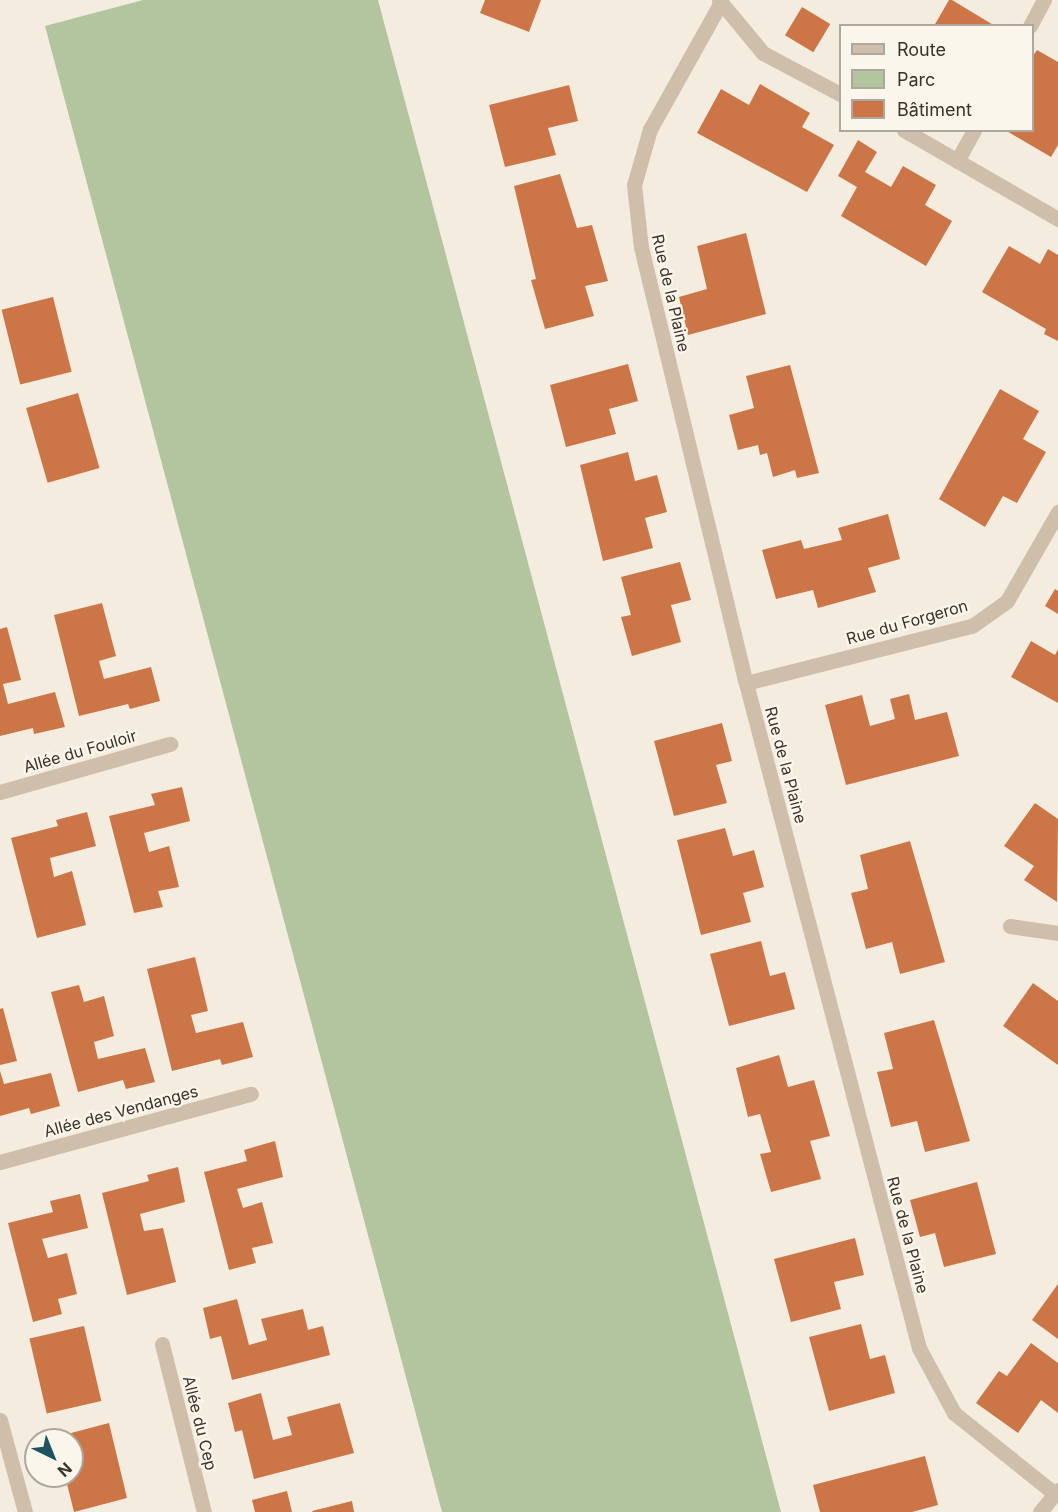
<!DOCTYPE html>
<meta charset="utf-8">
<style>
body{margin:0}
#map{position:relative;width:1058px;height:1512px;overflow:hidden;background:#f4eddf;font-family:Inter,sans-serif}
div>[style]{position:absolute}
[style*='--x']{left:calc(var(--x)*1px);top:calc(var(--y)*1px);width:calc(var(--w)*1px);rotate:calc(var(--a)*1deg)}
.green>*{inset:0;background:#b3c59e}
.building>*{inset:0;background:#cc7546;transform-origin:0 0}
.minor>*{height:15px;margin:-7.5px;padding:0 7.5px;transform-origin:7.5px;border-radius:7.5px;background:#cebeaa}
span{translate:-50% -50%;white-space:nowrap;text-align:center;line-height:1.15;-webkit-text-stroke:4.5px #fbf6ec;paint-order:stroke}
.street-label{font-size:16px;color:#3b312a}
.legend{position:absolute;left:839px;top:24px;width:195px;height:108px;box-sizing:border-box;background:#fbf6ec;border:2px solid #aea79e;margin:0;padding:8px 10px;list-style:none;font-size:18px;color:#3b312a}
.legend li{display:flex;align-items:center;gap:12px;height:30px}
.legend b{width:30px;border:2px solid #aea79e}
.north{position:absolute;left:24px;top:1428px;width:60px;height:60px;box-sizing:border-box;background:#fbf6ec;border:2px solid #aea79e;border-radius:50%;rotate:137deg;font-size:16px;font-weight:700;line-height:24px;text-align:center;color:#3b312a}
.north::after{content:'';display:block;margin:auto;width:21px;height:27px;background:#1d535f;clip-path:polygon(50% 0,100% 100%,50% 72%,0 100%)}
</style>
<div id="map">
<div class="green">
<div style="clip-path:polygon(143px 0,378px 0,781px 1512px,442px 1512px,45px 26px)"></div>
</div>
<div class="building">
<div style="clip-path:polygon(485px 0,541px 0,529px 32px,480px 13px)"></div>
<div style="clip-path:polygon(949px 0,952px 0,995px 26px,934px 26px)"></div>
<div style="left:802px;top:7px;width:33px;height:33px;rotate:31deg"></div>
<div style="clip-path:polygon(1037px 50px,1058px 62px,1058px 145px,1051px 157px,1005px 130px,1032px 130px,1032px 57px)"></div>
<div style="clip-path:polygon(760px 84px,810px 113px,802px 127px,834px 145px,807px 192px,697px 133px,721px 89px,749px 105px)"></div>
<div style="clip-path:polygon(569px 85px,578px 121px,548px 128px,556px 155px,505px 167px,489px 105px)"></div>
<div style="clip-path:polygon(858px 140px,877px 152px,865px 172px,891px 187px,903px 166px,936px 185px,925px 205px,952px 221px,926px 266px,841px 216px,857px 187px,838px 176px)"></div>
<div style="clip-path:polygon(560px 174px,577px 228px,592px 225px,608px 281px,585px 286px,594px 316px,545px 329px,531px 280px,536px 279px,514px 186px)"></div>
<div style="clip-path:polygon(746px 233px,766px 314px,688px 335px,679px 297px,707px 289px,697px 246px)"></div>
<div style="clip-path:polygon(1009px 246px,1040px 264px,1048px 249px,1058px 255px,1058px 341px,1044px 334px,1046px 329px,982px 292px)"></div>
<div style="left:53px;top:297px;width:77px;height:53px;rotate:76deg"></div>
<div style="clip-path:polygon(628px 364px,638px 401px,609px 409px,616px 434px,566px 447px,550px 385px)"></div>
<div style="clip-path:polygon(790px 365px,819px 473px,797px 478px,795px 470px,773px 477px,767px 453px,760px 455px,758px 445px,738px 450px,729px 415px,754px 408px,746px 376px)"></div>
<div style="clip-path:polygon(1000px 389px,1039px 411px,1023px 439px,1046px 452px,1017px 503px,1003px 496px,985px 527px,939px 499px)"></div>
<div style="left:78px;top:393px;width:78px;height:54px;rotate:74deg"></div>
<div style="clip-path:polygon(628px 452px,635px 481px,657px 475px,667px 512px,645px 518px,653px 548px,603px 561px,580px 465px)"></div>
<div style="clip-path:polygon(888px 514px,900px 559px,868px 568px,876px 592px,818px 608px,813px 590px,776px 599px,762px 550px,801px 540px,804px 549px,842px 540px,838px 528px)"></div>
<div style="clip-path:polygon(680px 562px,691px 600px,671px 605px,681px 642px,632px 656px,621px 617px,631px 615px,621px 577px)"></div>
<div style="clip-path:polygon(1055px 589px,1058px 591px,1058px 614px,1045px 606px)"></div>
<div style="clip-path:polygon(102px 603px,116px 656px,99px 661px,104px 679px,151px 667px,160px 701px,130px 709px,128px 704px,79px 716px,54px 615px)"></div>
<div style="clip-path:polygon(7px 627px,21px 680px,3px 684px,8px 704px,55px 692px,65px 727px,34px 734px,33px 728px,0 736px,0 629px)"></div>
<div style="clip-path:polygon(1031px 641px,1055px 655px,1058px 649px,1058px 703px,1011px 677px)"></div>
<div style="clip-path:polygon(909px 694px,915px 720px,947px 712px,959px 756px,846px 785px,825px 705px,862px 695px,870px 726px,895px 719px,890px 699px)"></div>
<div style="clip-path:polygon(722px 723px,732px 761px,716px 765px,727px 803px,674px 816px,654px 741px)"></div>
<div style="clip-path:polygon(182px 787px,190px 821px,144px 833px,149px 852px,169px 846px,179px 887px,158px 891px,163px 907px,134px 913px,109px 816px,155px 805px,151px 794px)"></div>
<div style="clip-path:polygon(1035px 803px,1058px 819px,1057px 902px,1024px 880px,1034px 866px,1004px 846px)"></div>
<div style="clip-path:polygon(87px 812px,96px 846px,50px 858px,54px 877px,72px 871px,86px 925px,37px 938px,11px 838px,58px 826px,56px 820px)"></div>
<div style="clip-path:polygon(725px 828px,733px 856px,754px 850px,764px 887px,743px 893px,751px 922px,701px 935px,677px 840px)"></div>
<div style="clip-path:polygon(910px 841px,945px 962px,900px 974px,892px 942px,866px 949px,851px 893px,868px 889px,860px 855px)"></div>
<div style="clip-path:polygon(761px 941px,770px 976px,785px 972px,795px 1009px,729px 1026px,710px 954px)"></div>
<div style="clip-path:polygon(195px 957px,208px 1011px,191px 1015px,196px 1033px,243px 1022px,253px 1057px,222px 1065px,220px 1059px,172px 1071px,147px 969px)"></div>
<div style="clip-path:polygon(1033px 983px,1058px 1001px,1058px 1065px,1003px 1026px)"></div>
<div style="clip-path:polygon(79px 985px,84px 1002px,104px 996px,114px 1036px,94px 1042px,98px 1059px,145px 1048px,155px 1082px,126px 1089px,123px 1080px,78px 1092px,51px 992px)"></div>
<div style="clip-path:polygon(3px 1008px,17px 1061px,0 1065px,0 1009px)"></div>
<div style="clip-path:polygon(934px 1020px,970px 1141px,925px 1152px,917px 1121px,891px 1127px,877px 1072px,893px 1069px,884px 1033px)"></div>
<div style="clip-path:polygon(779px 1055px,788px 1087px,814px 1080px,830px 1136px,810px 1141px,821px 1179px,771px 1192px,760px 1154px,771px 1152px,760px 1114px,748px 1117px,736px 1068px)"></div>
<div style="clip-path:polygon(0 1071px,4px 1084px,51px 1073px,60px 1106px,31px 1114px,29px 1108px,0 1116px)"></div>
<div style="clip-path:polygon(275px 1141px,283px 1177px,237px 1189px,243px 1208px,262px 1202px,273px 1243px,252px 1248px,256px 1263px,229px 1270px,204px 1172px,247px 1161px,244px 1150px)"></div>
<div style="clip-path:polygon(178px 1167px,185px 1202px,140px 1214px,144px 1231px,163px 1228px,176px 1282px,127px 1295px,102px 1193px,149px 1181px,147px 1175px)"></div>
<div style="clip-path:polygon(977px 1182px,996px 1254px,944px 1267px,935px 1233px,920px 1237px,910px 1200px)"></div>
<div style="clip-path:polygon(80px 1194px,88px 1228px,42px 1239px,48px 1258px,67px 1253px,77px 1294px,58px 1299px,62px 1314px,33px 1322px,8px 1223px,53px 1212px,50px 1201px)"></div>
<div style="clip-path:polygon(855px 1238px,864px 1275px,834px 1282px,841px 1309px,791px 1322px,774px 1259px)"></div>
<div style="clip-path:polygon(1058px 1284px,1058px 1339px,1032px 1320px)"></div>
<div style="clip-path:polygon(237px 1299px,249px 1345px,267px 1340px,261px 1319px,303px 1309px,308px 1330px,323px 1326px,330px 1355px,232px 1380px,221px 1336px,210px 1339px,203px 1308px)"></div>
<div style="clip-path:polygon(861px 1324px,870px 1359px,885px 1355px,895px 1393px,829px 1411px,809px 1337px)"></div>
<div style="left:84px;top:1326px;width:77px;height:56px;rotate:77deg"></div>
<div style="clip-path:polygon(1031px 1343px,1058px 1363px,1058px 1413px,1041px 1400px,1018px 1433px,976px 1403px,999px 1371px,1007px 1376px)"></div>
<div style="clip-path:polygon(261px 1393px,273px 1440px,292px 1435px,287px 1417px,340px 1403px,354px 1453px,254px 1479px,242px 1430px,235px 1432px,228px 1403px)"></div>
<div style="clip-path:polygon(109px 1423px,127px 1498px,74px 1512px,65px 1476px,72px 1476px,72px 1440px,56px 1437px)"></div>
<div style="clip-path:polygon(925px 1456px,938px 1505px,912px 1512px,820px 1512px,813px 1485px)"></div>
<div style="clip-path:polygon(287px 1491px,292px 1512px,255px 1512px,252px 1500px)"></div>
<div style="clip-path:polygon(352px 1501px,354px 1512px,313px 1512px,312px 1511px)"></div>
</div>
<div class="minor">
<div style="--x:719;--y:0;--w:69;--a:50.3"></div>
<div style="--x:763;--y:53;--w:87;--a:28"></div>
<div style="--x:720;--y:4;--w:143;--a:119.2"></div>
<div style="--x:650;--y:129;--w:58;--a:105.9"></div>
<div style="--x:634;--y:185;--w:62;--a:83.6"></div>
<div style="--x:641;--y:247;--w:448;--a:76.5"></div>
<div style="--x:746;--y:683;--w:687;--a:75.42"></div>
<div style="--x:919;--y:1348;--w:74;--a:61.7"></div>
<div style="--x:954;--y:1413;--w:129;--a:38.7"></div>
<div style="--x:1030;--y:26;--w:30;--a:-62"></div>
<div style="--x:904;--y:130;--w:178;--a:30"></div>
<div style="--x:957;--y:161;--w:35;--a:-61"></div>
<div style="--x:746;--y:683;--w:233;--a:-14.2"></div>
<div style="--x:972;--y:626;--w:43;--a:-35.5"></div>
<div style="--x:1007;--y:601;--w:103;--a:-60.2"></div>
<div style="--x:0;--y:792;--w:177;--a:-15.8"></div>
<div style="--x:1010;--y:926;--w:49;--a:8.3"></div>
<div style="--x:0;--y:1162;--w:260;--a:-15.2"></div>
<div style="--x:162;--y:1344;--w:173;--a:76"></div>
<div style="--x:0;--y:1420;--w:95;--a:74.8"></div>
<div style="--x:1040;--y:1512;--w:28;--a:-51"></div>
</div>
<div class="street-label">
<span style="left:671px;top:293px;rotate:77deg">Rue de la Plaine</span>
<span style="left:907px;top:622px;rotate:-16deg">Rue du Forgeron</span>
<span style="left:80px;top:751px;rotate:-16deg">Allée du Fouloir</span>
<span style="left:786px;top:765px;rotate:75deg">Rue de la Plaine</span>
<span style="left:121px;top:1111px;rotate:-15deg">Allée des Vendanges</span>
<span style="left:908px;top:1235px;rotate:75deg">Rue de la Plaine</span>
<span style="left:200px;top:1423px;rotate:76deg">Allée du Cep</span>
</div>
<ul class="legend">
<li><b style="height:8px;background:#cebeaa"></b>Route</li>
<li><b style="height:16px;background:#b3c59e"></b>Parc</li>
<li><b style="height:16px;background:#cc7546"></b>Bâtiment</li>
</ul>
<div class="north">N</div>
</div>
